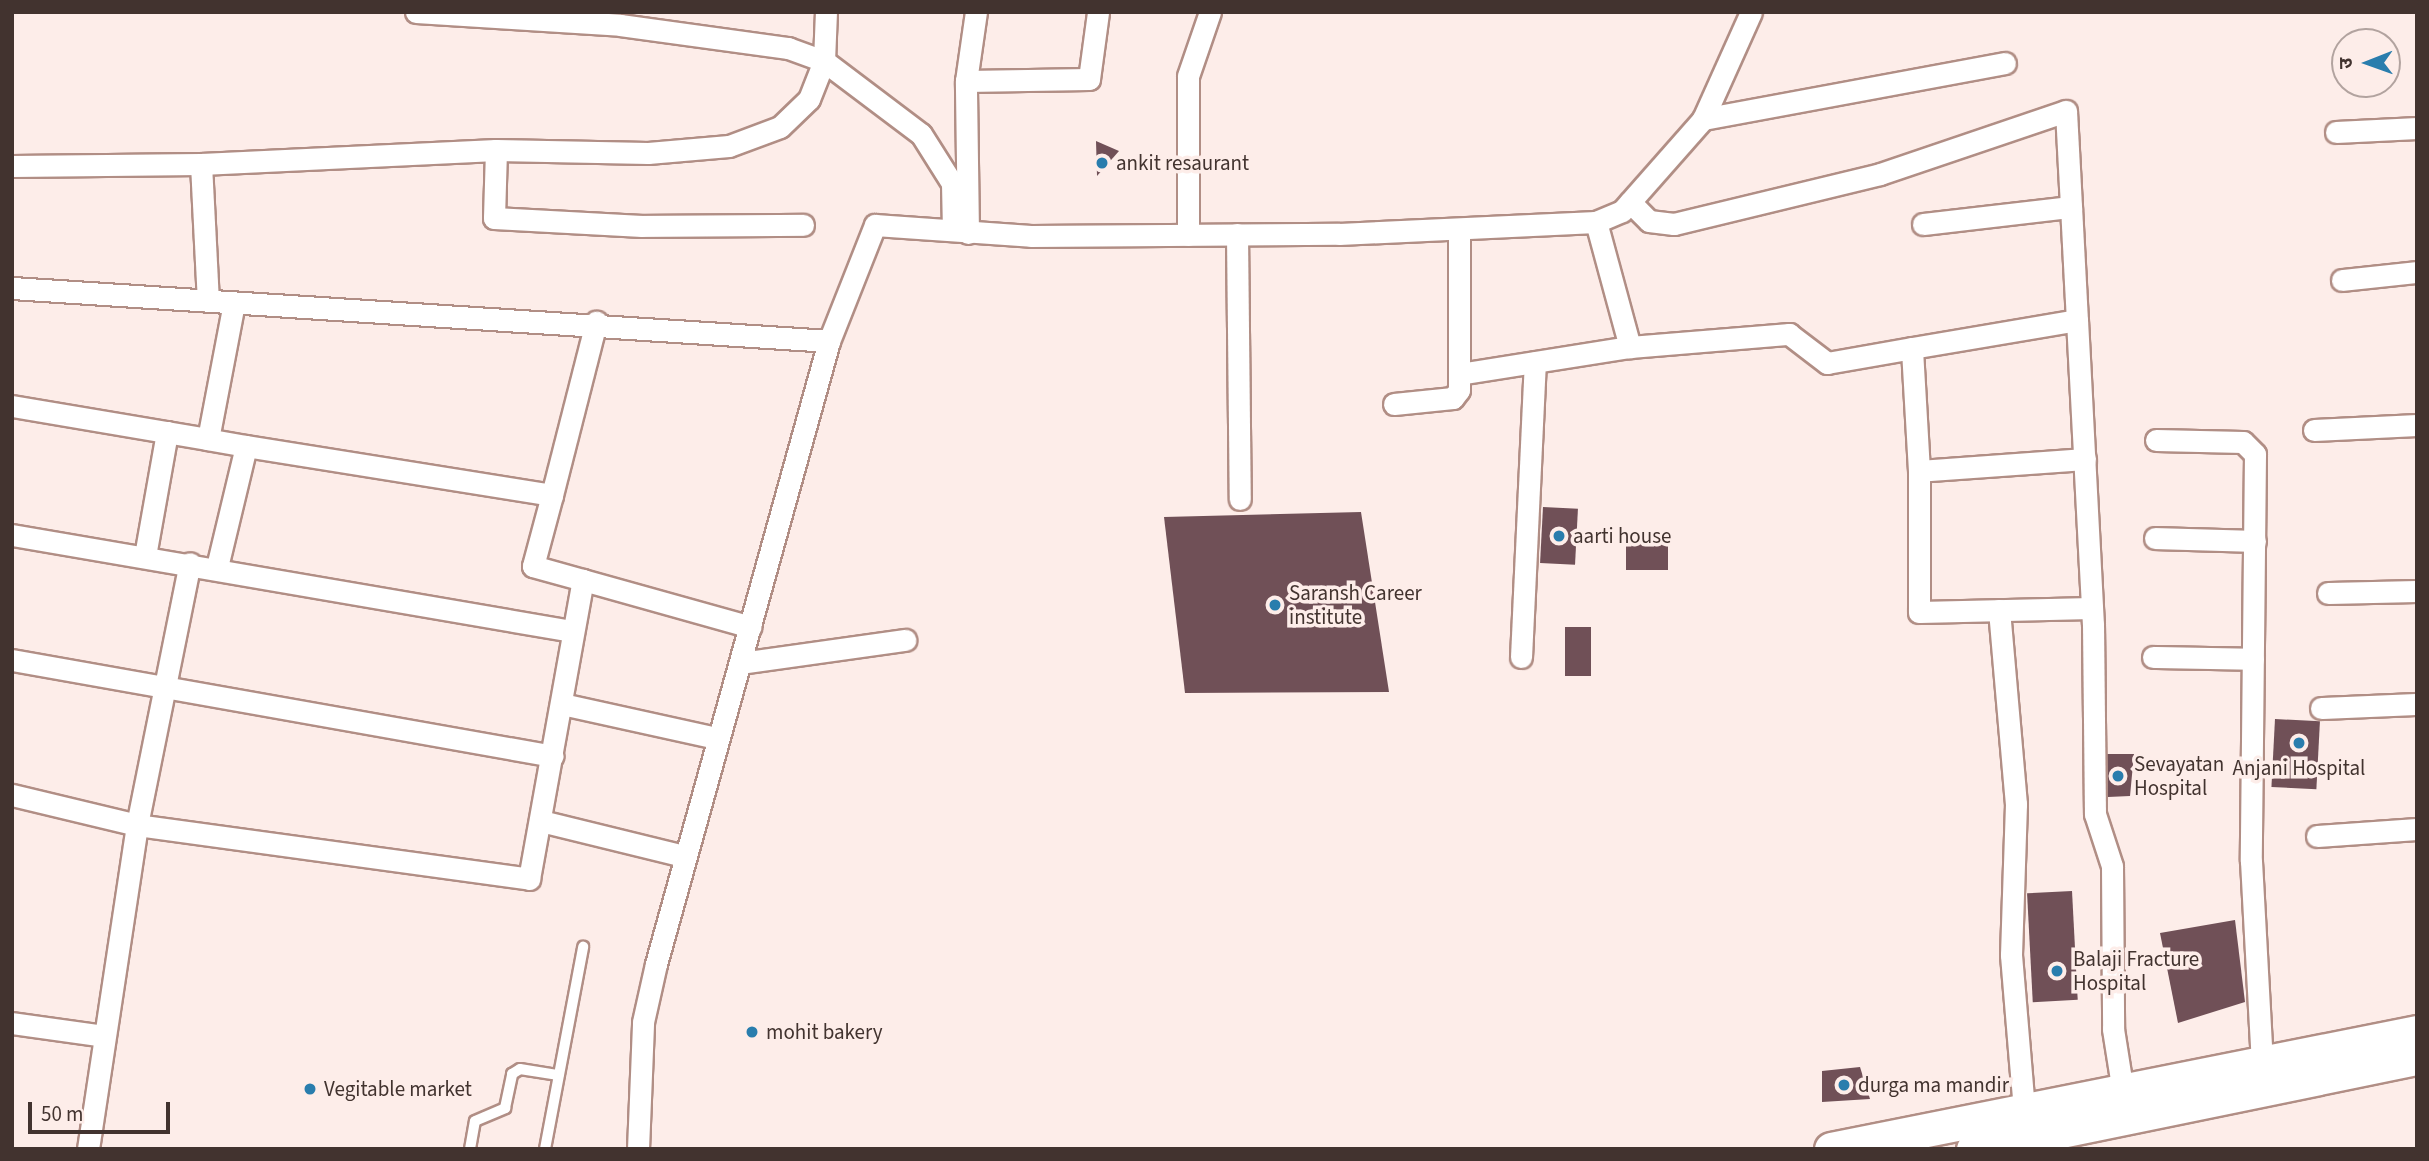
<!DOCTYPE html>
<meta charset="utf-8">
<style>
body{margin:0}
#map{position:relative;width:2429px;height:1161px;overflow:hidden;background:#fdede9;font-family:"Source Sans 3","Noto Sans Devanagari",sans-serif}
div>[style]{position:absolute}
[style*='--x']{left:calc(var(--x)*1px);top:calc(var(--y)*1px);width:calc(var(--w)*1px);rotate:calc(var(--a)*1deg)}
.building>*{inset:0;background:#705057;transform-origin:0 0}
.roads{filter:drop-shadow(2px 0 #b18e85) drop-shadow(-2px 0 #b18e85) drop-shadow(0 2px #b18e85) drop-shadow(0 -2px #b18e85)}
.service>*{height:10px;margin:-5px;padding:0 5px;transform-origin:5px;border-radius:5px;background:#fff}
.minor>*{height:21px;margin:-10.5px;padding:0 10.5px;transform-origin:10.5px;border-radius:10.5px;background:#fff}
.primary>*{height:33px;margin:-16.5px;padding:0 16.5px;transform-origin:16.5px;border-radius:16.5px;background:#fff}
.dots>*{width:19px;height:19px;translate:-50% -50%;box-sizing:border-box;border:4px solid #fdede9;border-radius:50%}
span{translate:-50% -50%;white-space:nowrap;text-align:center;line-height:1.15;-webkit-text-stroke:7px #fdede9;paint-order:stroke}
.poi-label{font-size:21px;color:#42332f}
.left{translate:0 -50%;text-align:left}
.frame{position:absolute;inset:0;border:14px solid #42332f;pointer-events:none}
.north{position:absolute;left:2331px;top:28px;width:70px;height:70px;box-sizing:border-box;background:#fdede9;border:2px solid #b2a39f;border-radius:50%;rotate:269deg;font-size:19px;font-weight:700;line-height:28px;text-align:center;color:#42332f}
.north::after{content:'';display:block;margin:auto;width:24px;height:32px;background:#297dad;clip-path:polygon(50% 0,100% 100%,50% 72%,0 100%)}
.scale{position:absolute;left:28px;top:1102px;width:142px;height:32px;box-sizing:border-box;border:4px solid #42332f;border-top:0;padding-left:9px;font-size:21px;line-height:24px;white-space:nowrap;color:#42332f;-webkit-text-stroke:5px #fdede9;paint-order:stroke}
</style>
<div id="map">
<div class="building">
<div style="clip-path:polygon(1096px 141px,1119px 151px,1097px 176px)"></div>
<div style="left:1543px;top:507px;width:35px;height:56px;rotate:3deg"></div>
<div style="clip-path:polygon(1361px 512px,1389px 692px,1185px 693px,1164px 517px)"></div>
<div style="left:1626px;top:541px;width:42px;height:29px"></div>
<div style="left:1565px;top:627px;width:26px;height:49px"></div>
<div style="left:2275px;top:719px;width:45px;height:68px;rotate:3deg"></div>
<div style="clip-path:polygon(2107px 754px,2134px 754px,2130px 796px,2108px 797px)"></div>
<div style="left:2072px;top:891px;width:109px;height:45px;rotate:87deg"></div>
<div style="clip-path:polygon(2235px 920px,2245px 1002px,2178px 1023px,2160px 933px)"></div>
<div style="clip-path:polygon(1860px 1067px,1870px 1099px,1822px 1102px,1822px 1071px)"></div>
</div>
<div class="roads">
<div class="service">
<div style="--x:470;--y:1149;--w:28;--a:-80"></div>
<div style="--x:475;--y:1121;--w:33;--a:-23"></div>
<div style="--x:505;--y:1108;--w:35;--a:-78"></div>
<div style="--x:512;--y:1074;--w:9;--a:-32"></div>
<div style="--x:520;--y:1069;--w:39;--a:9"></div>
<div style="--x:545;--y:1149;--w:206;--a:-79.3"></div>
</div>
<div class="minor">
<div style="--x:416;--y:12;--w:204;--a:3.6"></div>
<div style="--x:620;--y:25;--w:170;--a:7.8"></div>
<div style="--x:788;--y:48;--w:38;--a:20"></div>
<div style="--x:824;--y:61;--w:121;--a:37"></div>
<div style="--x:921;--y:134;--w:58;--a:57.7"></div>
<div style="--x:952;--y:183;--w:47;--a:88.8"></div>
<div style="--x:966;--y:81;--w:123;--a:-0.9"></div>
<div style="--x:1089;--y:79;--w:68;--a:-82.3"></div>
<div style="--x:1703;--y:119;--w:307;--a:-10.5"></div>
<div style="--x:2336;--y:132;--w:81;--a:-2.8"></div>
<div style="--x:496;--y:150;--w:152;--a:1.1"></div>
<div style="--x:648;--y:153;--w:81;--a:-4.9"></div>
<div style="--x:729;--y:146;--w:54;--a:-20.4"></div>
<div style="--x:780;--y:127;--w:40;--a:-44"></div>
<div style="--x:809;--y:99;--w:41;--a:-68.5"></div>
<div style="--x:824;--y:61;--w:49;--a:-87.7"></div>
<div style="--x:201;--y:164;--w:295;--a:-2.7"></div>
<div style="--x:496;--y:150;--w:68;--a:91.7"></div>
<div style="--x:494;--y:218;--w:148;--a:3.1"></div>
<div style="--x:642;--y:226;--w:161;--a:-0.4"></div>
<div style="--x:12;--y:166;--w:189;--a:-0.6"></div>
<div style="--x:201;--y:164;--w:137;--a:87.1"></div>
<div style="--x:1630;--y:202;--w:27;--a:45"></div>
<div style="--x:1649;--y:221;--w:25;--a:7"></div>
<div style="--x:1674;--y:224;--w:212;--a:-13.6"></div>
<div style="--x:1880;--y:174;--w:196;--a:-18.7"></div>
<div style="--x:2066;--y:111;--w:209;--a:87"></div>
<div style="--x:1596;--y:222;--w:130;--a:74.8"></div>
<div style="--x:1630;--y:347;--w:160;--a:-4.7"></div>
<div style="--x:1789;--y:334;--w:48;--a:37.3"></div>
<div style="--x:1827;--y:363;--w:86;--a:-10"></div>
<div style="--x:1923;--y:224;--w:149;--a:-6.6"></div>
<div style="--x:968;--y:233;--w:152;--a:-90.8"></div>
<div style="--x:966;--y:81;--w:70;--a:-81.8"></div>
<div style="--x:1237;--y:234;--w:265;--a:89.4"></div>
<div style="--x:1188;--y:235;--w:159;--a:-90"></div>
<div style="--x:1188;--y:76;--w:68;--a:-71"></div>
<div style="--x:2342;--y:280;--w:75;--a:-6.1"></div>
<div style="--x:12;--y:288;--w:819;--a:3.71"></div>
<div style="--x:829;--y:341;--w:125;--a:-68.4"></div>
<div style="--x:875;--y:225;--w:156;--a:4"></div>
<div style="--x:1031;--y:236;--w:308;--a:-0.4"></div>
<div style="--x:1339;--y:234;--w:257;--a:-2.7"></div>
<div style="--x:1596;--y:222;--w:28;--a:-23"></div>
<div style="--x:1622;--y:211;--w:123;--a:-48.6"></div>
<div style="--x:1703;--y:119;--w:117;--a:-65.8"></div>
<div style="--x:1459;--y:374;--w:173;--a:-9"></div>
<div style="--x:1394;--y:404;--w:59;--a:-5.8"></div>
<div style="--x:1453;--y:398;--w:10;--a:-53"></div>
<div style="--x:1459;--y:390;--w:160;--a:-90"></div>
<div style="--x:12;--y:406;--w:199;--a:9.6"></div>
<div style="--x:2314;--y:430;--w:103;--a:-2.8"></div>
<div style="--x:2156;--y:440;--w:87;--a:1.3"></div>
<div style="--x:2243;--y:442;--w:17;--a:45"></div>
<div style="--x:2255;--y:454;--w:407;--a:90.6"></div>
<div style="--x:2251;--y:861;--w:204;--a:86.9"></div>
<div style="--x:246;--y:446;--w:310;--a:9.1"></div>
<div style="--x:552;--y:495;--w:179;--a:-75.7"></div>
<div style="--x:2085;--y:459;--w:166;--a:175.9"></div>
<div style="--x:1919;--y:471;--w:123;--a:-93.3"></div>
<div style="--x:1912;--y:348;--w:167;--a:-9.6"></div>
<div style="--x:2077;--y:320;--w:304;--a:87"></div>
<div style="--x:2093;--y:624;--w:190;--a:89.4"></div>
<div style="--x:2095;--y:814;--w:55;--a:71.9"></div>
<div style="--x:2112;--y:866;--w:163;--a:89.6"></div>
<div style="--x:2113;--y:1029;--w:64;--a:81"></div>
<div style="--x:1919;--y:471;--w:141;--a:90"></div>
<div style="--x:1919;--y:612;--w:173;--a:-1.3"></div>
<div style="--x:12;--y:535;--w:568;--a:9.73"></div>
<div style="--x:2155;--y:538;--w:100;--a:1.7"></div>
<div style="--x:145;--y:556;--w:126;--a:-79.9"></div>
<div style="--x:217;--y:567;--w:124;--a:-76.5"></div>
<div style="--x:246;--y:446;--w:39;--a:-170"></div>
<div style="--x:208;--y:439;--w:138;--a:-79.2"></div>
<div style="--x:583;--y:580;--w:174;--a:15.6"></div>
<div style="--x:2328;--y:593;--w:89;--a:-1.3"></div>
<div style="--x:1999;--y:610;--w:195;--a:85"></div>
<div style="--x:2016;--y:804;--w:151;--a:91.9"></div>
<div style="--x:2011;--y:955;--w:155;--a:85.2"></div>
<div style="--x:1521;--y:657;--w:295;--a:-87.3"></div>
<div style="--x:2153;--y:657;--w:100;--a:1.1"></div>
<div style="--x:12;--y:660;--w:549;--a:10.06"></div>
<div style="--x:741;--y:663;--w:166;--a:-8"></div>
<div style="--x:562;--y:704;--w:158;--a:12.4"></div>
<div style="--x:2321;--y:708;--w:96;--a:-2.4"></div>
<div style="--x:12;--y:795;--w:129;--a:13.5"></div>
<div style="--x:137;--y:825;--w:396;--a:7.8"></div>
<div style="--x:529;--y:879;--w:304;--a:-79.8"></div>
<div style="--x:583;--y:580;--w:52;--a:-164.4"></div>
<div style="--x:533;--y:566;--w:73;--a:-75"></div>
<div style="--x:541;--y:821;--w:147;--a:13.8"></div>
<div style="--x:2317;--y:836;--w:100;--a:-4"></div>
<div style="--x:12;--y:1023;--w:93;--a:8"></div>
<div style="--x:88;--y:1149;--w:328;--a:-81.4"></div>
<div style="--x:137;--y:825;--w:267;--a:-78.6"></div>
<div style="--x:638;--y:1149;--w:127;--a:-87.7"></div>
<div style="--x:643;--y:1022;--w:59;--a:-77.4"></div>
<div style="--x:656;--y:964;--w:647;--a:-74.48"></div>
</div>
<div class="primary">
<div style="--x:1831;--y:1149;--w:598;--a:-11.29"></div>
<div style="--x:1973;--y:1149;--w:453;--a:-11.6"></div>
</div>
</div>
<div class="dots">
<div style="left:1102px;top:163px;background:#297dad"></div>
<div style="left:1559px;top:536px;background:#297dad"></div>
<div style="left:1275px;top:605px;background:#297dad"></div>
<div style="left:2299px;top:743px;background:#297dad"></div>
<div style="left:2118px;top:776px;background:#297dad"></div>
<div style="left:2057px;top:971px;background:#297dad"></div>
<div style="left:752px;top:1032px;background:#297dad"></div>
<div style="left:1844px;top:1085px;background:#297dad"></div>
<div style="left:310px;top:1089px;background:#297dad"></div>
</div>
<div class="poi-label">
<span class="left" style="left:1116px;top:163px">ankit resaurant</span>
<span class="left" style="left:1573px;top:536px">aarti house</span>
<span class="left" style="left:1289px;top:605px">Saransh Career<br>institute</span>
<span class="left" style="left:2134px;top:776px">Sevayatan<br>Hospital</span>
<span style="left:2299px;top:768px">Anjani Hospital</span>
<span class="left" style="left:2073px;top:971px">Balaji Fracture<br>Hospital</span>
<span class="left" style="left:766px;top:1032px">mohit bakery</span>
<span class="left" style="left:1858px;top:1085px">durga ma mandir</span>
<span class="left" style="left:324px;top:1089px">Vegitable market</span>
</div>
<div class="frame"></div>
<div class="north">उ</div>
<div class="scale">50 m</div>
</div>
